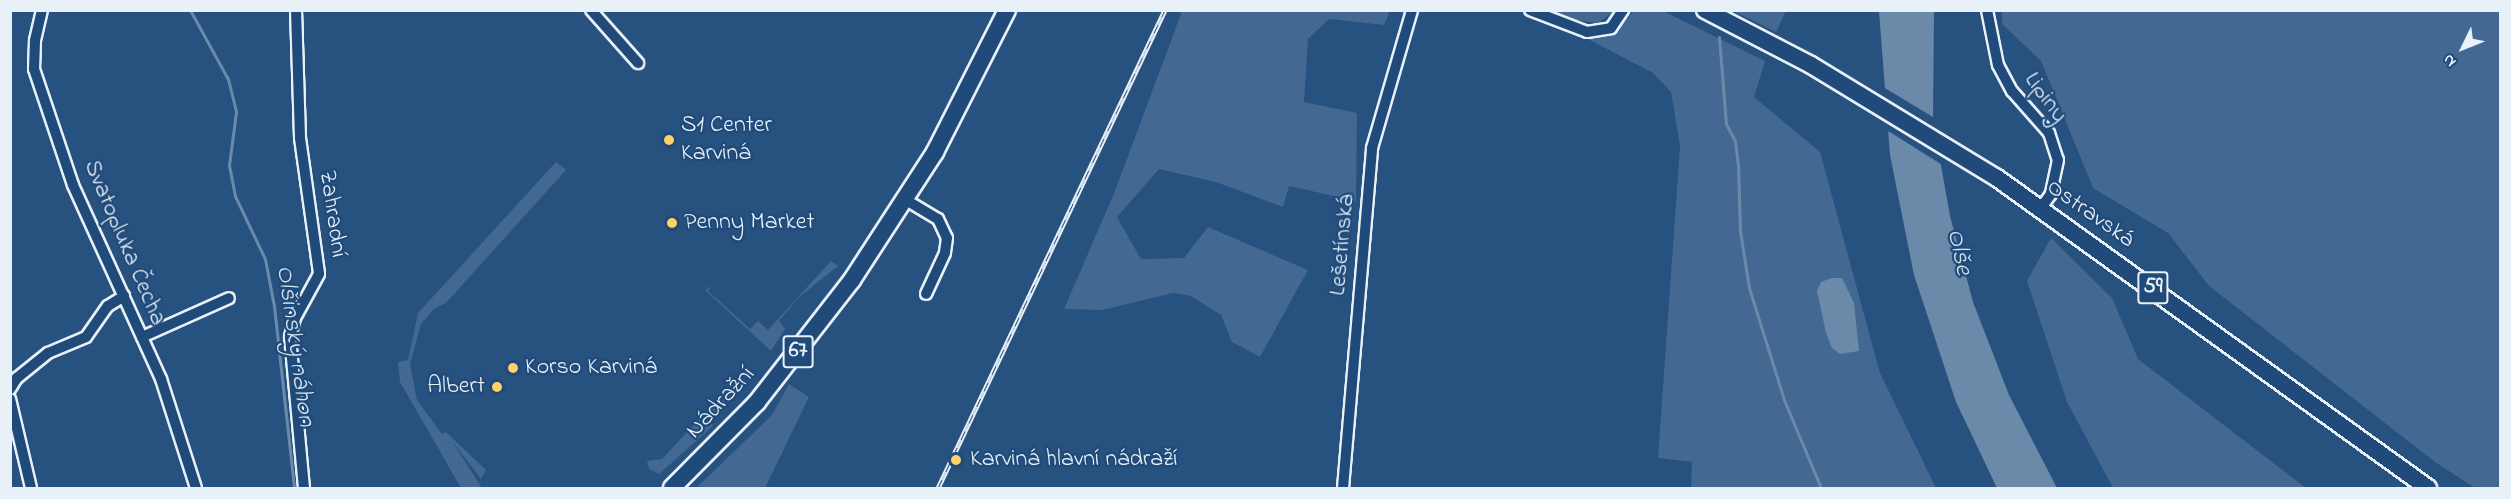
<!DOCTYPE html>
<meta charset="utf-8">
<style>
body{margin:0}
#map{position:relative;width:2511px;height:499px;overflow:hidden;background:#27517f;font-family:"Indie Flower",sans-serif}
div>[style]{position:absolute}
[style*='--x']{left:calc(var(--x)*1px);top:calc(var(--y)*1px);width:calc(var(--w)*1px);rotate:calc(var(--a)*1deg)}
.green>*{inset:0;background:#436891}
.water>*{inset:0;background:#6b8aaa}
.pier>*{inset:0;background:#27517f}
.stream>*{height:3px;margin:-1.5px;padding:0 1.5px;transform-origin:1.5px;border-radius:1.5px;background:#6b8aaa}
.roads{filter:drop-shadow(2px 0 #e8f1f8) drop-shadow(-2px 0 #e8f1f8) drop-shadow(0 2px #e8f1f8) drop-shadow(0 -2px #e8f1f8)}
.street>*{height:10px;margin:-5px;padding:0 5px;transform-origin:5px;border-radius:5px;background:#1f4a7a}
.primary>*{height:16px;margin:-8px;padding:0 8px;transform-origin:8px;border-radius:8px;background:#1f4a7a}
.rail>*{height:5px;margin-top:-2.5px;transform-origin:0;background:repeating-linear-gradient(90deg,#1f4a7a 0 9px,#e8f1f8 0 18px);box-sizing:border-box;border-block:2px solid #e8f1f8}
.dots>*{width:16px;height:16px;translate:-50% -50%;box-sizing:border-box;border:3px solid #1f4a7a;border-radius:50%}
span{translate:-50% -50%;white-space:nowrap;text-align:center;line-height:1.15;-webkit-text-stroke:4.5px #1f4a7a;paint-order:stroke}
.shield-label span{padding:2px 4px;background:#1f4a7a;border:2px solid;border-radius:4px;-webkit-text-stroke-width:0}
.shield-label{font-size:22px;color:#e8f1f8;font-weight:700}
.street-label{font-size:24px;color:#e8f1f8}
.poi-label{font-size:24px;color:#e8f1f8}
.left{translate:0 -50%;text-align:left}
.right{translate:-100% -50%;text-align:right}
.water-label{font-size:26px;color:#d5e2ec;font-style:italic}
.frame{position:absolute;inset:0;border:12px solid #e8f1f8;pointer-events:none}
.north{position:absolute;left:2433px;top:18px;width:60px;height:60px;-webkit-text-stroke:4px #1f4a7a;paint-order:stroke;rotate:227deg;font-size:16px;font-weight:700;line-height:24px;text-align:center;color:#e8f1f8}
.north::after{content:'';display:block;margin:auto;width:21px;height:27px;background:#e8f1f8;clip-path:polygon(50% 0,100% 100%,50% 72%,0 100%)}
</style>
<div id="map">
<div class="green">
<div style="clip-path:polygon(1182px 11px,1390px 11px,1384px 25px,1329px 19px,1308px 39px,1304px 102px,1357px 113px,1356px 201px,1289px 186px,1283px 207px,1216px 182px,1159px 169px,1117px 217px,1141px 259px,1184px 258px,1208px 227px,1308px 270px,1260px 357px,1232px 342px,1221px 315px,1191px 296px,1173px 293px,1102px 310px,1064px 309px,1115px 191px)"></div>
<div style="clip-path:polygon(1551px 11px,1615px 11px,1598px 23px,1575px 20px)"></div>
<div style="clip-path:polygon(1634px 11px,1663px 11px,1765px 61px,1754px 97px,1820px 152px,1880px 373px,1936px 488px,1691px 488px,1692px 462px,1658px 458px,1680px 146px,1671px 92px,1653px 73px,1586px 38px,1612px 35px)"></div>
<div style="clip-path:polygon(1733px 11px,1786px 11px,1776px 32px)"></div>
<div style="clip-path:polygon(2002px 11px,2500px 11px,2500px 488px,2475px 488px,2435px 462px,2209px 286px,2168px 233px,2093px 188px,2041px 61px,2002px 24px)"></div>
<div style="clip-path:polygon(556px 162px,566px 170px,446px 303px,434px 309px,421px 324px,410px 364px,417px 400px,442px 434px,446px 432px,486px 470px,481px 479px,452px 441px,482px 488px,461px 488px,400px 382px,398px 362px,408px 360px,418px 313px)"></div>
<div style="clip-path:polygon(2051px 238px,2112px 298px,2138px 359px,2306px 488px,2113px 488px,2067px 402px,2027px 281px)"></div>
<div style="clip-path:polygon(831px 261px,838px 266px,798px 298px,779px 321px,785px 329px,771px 351px,705px 290px,711px 286px,708px 291px,750px 329px,758px 321px,768px 330px)"></div>
<div style="clip-path:polygon(738px 377px,744px 383px,710px 419px,713px 426px,659px 474px,649px 469px,647px 461px,662px 459px)"></div>
<div style="clip-path:polygon(789px 384px,809px 397px,765px 488px,696px 488px,772px 415px)"></div>
</div>
<div class="water">
<div style="clip-path:polygon(1879px 11px,1934px 11px,1933px 120px,1950px 216px,1973px 302px,2009px 395px,2057px 488px,1997px 488px,1956px 402px,1914px 275px,1890px 155px)"></div>
<div style="clip-path:polygon(1832px 278px,1842px 278px,1854px 303px,1859px 351px,1840px 354px,1832px 348px,1826px 333px,1817px 291px,1821px 282px)"></div>
</div>
<div class="pier">
<div style="clip-path:polygon(1880px 85px,1936px 119px,1944px 166px,1885px 129px)"></div>
</div>
<div class="stream">
<div style="--x:190;--y:10;--w:79;--a:61.2"></div>
<div style="--x:228;--y:79;--w:34;--a:76"></div>
<div style="--x:236;--y:112;--w:53;--a:97.5"></div>
<div style="--x:229;--y:165;--w:32;--a:79"></div>
<div style="--x:235;--y:196;--w:70;--a:64.5"></div>
<div style="--x:265;--y:259;--w:48;--a:79.2"></div>
<div style="--x:274;--y:306;--w:183;--a:83.7"></div>
<div style="--x:1719;--y:37;--w:87;--a:85.4"></div>
<div style="--x:1726;--y:124;--w:19;--a:62"></div>
<div style="--x:1735;--y:141;--w:23;--a:83"></div>
<div style="--x:1738;--y:164;--w:67;--a:88.3"></div>
<div style="--x:1740;--y:231;--w:58;--a:81"></div>
<div style="--x:1749;--y:288;--w:117;--a:72.6"></div>
<div style="--x:1784;--y:400;--w:95;--a:67.2"></div>
</div>
<div class="roads">
<div class="street">
<div style="--x:42;--y:10;--w:32;--a:103"></div>
<div style="--x:35;--y:41;--w:28;--a:92"></div>
<div style="--x:34;--y:69;--w:122;--a:71.4"></div>
<div style="--x:73;--y:185;--w:213;--a:65.6"></div>
<div style="--x:161;--y:379;--w:114;--a:72.2"></div>
<div style="--x:296;--y:10;--w:128;--a:88.2"></div>
<div style="--x:300;--y:138;--w:137;--a:82"></div>
<div style="--x:319;--y:274;--w:50;--a:118.6"></div>
<div style="--x:295;--y:318;--w:20;--a:105"></div>
<div style="--x:290;--y:337;--w:152;--a:84.7"></div>
<div style="--x:591;--y:10;--w:71;--a:48.4"></div>
<div style="--x:1530;--y:10;--w:61;--a:21.1"></div>
<div style="--x:1587;--y:32;--w:24;--a:-9"></div>
<div style="--x:1611;--y:28;--w:22;--a:-56"></div>
<div style="--x:1987;--y:10;--w:56;--a:78.7"></div>
<div style="--x:1998;--y:65;--w:30;--a:62"></div>
<div style="--x:2012;--y:91;--w:56;--a:48.6"></div>
<div style="--x:2049;--y:133;--w:28;--a:72"></div>
<div style="--x:2058;--y:160;--w:35;--a:102"></div>
<div style="--x:2051;--y:194;--w:17;--a:126"></div>
<div style="--x:906;--y:200;--w:37;--a:31"></div>
<div style="--x:938;--y:219;--w:21;--a:65"></div>
<div style="--x:947;--y:238;--w:15;--a:98"></div>
<div style="--x:945;--y:253;--w:45;--a:114.9"></div>
<div style="--x:142;--y:337;--w:95;--a:-24.1"></div>
<div style="--x:10;--y:389;--w:13;--a:-58"></div>
<div style="--x:17;--y:378;--w:40;--a:-39"></div>
<div style="--x:48;--y:353;--w:41;--a:-22.8"></div>
<div style="--x:86;--y:337;--w:38;--a:-55"></div>
<div style="--x:108;--y:306;--w:19;--a:-32"></div>
<div style="--x:10;--y:399;--w:91;--a:76.7"></div>
<div style="--x:1343;--y:488;--w:341;--a:-85.1"></div>
<div style="--x:1372;--y:148;--w:144;--a:-73.8"></div>
</div>
<div class="primary">
<div style="--x:1705;--y:10;--w:119;--a:27.4"></div>
<div style="--x:1811;--y:65;--w:218;--a:31.3"></div>
<div style="--x:1997;--y:178;--w:531;--a:35.73"></div>
<div style="--x:672;--y:488;--w:121;--a:-45.3"></div>
<div style="--x:757;--y:402;--w:155;--a:-52.1"></div>
<div style="--x:852;--y:280;--w:153;--a:-57"></div>
<div style="--x:935;--y:152;--w:159;--a:-63.1"></div>
</div>
</div>
<div class="rail">
<div style="--x:938;--y:488;--w:529;--a:-64.6"></div>
</div>
<div class="dots">
<div style="left:669px;top:140px;background:#ffd166"></div>
<div style="left:672px;top:223px;background:#ffd166"></div>
<div style="left:513px;top:368px;background:#ffd166"></div>
<div style="left:497px;top:387px;background:#ffd166"></div>
<div style="left:956px;top:460px;background:#ffd166"></div>
</div>
<div class="shield-label">
<span style="left:2153px;top:288px">59</span>
<span style="left:798px;top:352px">67</span>
</div>
<div class="street-label">
<span style="left:2045px;top:98px;rotate:54deg">Lipiny</span>
<span style="left:332px;top:214px;rotate:82deg">Zahradní</span>
<span style="left:2090px;top:214px;rotate:35deg">Ostravská</span>
<span style="left:124px;top:243px;rotate:67deg">Svatopluka Čecha</span>
<span style="left:1343px;top:245px;rotate:-85deg">Lešetínská</span>
<span style="left:721px;top:403px;rotate:-47deg">Nádražní</span>
</div>
<div class="poi-label">
<span class="left" style="left:681px;top:140px">S1 Center<br>Karviná</span>
<span class="left" style="left:684px;top:223px">Penny Market</span>
<span class="left" style="left:525px;top:368px">Korso Karviná</span>
<span class="right" style="left:485px;top:387px">Albert</span>
<span class="left" style="left:970px;top:460px">Karviná hlavní nádraží</span>
</div>
<div class="water-label">
<span style="left:1958px;top:252px;rotate:78deg">Olše</span>
<span style="left:294px;top:346px;rotate:82deg">Olšinský náhon</span>
</div>
<div class="frame"></div>
<div class="north">N</div>
</div>
